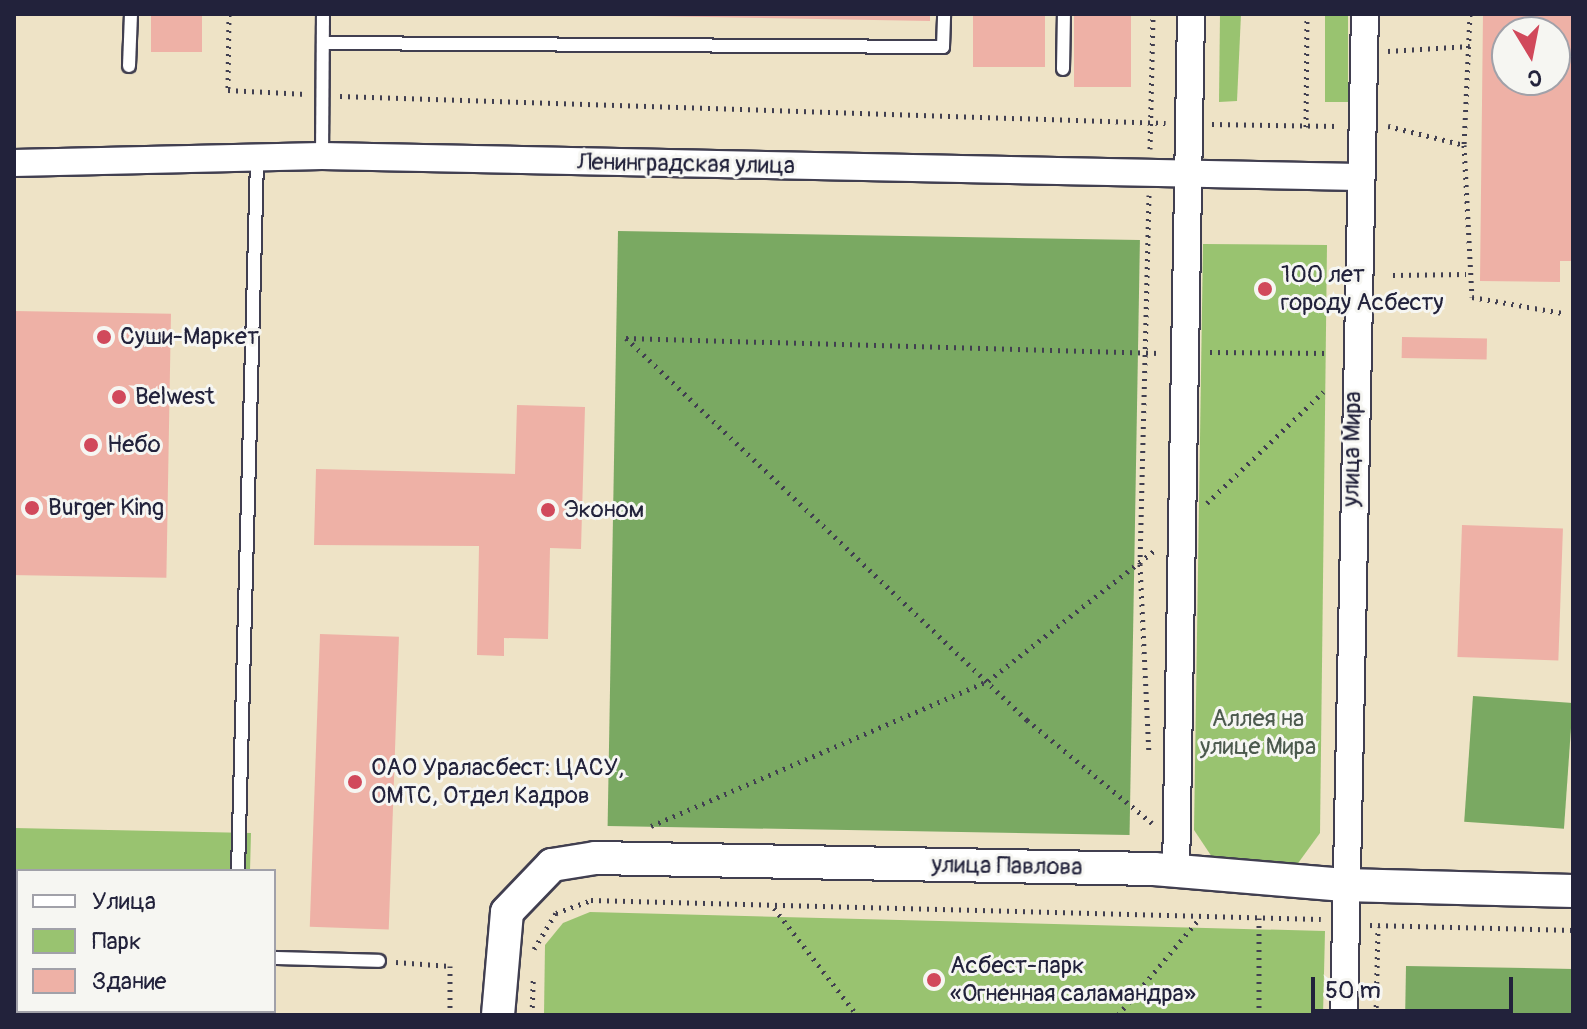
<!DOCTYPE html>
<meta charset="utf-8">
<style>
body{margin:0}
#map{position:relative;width:1587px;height:1029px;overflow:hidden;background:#eee3c6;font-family:Pangolin,sans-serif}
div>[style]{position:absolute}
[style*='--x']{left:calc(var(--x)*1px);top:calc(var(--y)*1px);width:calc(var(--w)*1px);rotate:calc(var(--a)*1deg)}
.green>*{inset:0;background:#99c370;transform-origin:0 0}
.forest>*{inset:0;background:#7aa962;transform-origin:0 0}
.building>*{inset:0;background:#eeb1a6;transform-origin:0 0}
.path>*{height:5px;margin-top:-2.5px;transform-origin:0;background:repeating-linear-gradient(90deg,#413f50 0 2px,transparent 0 8px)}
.roads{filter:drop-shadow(2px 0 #413f50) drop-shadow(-2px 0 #413f50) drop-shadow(0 2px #413f50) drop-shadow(0 -2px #413f50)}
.service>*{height:12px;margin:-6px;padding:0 6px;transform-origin:6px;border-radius:6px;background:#fff}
.minor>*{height:26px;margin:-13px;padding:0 13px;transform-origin:13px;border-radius:13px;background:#fff}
.tertiary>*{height:32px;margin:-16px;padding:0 16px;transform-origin:16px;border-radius:16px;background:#fff}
.dots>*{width:22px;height:22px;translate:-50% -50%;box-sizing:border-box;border:4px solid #f6f6f2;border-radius:50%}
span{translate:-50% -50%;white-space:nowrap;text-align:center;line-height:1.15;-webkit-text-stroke:6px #f6f6f2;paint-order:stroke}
.street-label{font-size:24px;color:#22223b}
.poi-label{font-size:24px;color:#22223b}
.left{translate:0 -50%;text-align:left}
.park-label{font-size:24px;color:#4c5a4e}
.frame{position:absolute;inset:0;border:16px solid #22223b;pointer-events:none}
.legend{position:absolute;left:16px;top:869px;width:260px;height:144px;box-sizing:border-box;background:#f6f6f2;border:2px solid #a1a1a9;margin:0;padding:10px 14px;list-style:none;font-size:24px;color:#22223b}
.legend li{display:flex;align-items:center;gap:16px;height:40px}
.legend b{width:40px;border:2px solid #a1a1a9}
.north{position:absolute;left:1491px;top:16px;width:80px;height:80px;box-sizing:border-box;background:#f6f6f2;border:2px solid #a1a1a9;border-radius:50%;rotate:170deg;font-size:22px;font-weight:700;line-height:32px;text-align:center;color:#22223b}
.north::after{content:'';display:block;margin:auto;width:28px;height:36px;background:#d1495b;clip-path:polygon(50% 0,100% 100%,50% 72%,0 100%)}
.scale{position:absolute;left:1311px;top:977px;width:202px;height:36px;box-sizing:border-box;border:4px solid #22223b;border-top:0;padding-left:10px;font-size:24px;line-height:28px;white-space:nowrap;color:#22223b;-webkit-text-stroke:6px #f6f6f2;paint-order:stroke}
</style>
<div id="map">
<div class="green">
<div style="clip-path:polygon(1220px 14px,1241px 14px,1237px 101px,1219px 102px)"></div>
<div style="left:1325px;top:14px;width:23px;height:88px"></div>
<div style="clip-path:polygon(1203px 244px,1327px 245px,1320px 833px,1296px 866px,1218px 866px,1194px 830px)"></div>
<div style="clip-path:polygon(14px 828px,251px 833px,250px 871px,18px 871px,18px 1011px,249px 1015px,14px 1015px)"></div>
<div style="clip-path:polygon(590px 912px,1325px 931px,1323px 1015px,544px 1015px,545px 945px,563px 923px)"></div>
</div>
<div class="forest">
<div style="left:618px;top:231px;width:522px;height:595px;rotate:1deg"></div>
<div style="left:1473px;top:696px;width:100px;height:126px;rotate:4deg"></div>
<div style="left:1406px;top:966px;width:167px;height:49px;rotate:1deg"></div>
</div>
<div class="building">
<div style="left:151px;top:14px;width:51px;height:38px"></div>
<div style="clip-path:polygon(537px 14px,930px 14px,930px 21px)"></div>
<div style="left:973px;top:14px;width:72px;height:53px"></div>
<div style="left:1074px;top:14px;width:57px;height:73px"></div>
<div style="clip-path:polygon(evenodd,1483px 14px,1573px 14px,1573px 261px,1560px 261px,1560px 282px,1480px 281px,1483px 14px,1507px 32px,1555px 32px,1555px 80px,1507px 80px,1507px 32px)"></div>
<div style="left:14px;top:311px;width:157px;height:264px;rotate:1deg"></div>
<div style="left:1402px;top:337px;width:85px;height:21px;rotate:1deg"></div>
<div style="clip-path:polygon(517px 405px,585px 407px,581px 549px,550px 548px,548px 639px,504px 638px,504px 656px,477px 655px,479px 546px,314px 545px,316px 469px,515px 474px)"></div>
<div style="left:1462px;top:525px;width:101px;height:132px;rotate:2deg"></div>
<div style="left:320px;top:634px;width:79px;height:293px;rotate:2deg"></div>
</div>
<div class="path">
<div style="--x:229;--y:14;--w:76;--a:90.8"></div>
<div style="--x:228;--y:90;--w:78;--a:2.9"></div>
<div style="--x:1470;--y:14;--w:131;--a:92.6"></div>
<div style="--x:1464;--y:145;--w:152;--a:87"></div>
<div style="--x:1472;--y:297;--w:92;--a:10"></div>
<div style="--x:1388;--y:51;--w:82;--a:-3.5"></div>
<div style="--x:340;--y:96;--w:826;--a:1.87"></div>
<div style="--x:1212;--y:124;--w:126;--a:0.9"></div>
<div style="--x:1388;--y:126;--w:78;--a:14"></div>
<div style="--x:1306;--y:127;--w:113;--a:-89.5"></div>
<div style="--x:1150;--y:149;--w:135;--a:-88.7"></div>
<div style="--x:1149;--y:195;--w:369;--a:91.4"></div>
<div style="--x:1140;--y:564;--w:189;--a:87.3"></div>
<div style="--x:1393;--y:275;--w:73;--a:-0.8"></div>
<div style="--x:626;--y:338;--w:554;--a:43.61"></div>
<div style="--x:1027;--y:720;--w:162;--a:39.5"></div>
<div style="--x:626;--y:338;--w:534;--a:1.61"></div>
<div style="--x:1210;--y:352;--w:119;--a:0.5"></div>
<div style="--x:1207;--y:503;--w:161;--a:-43.7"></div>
<div style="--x:651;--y:826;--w:367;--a:-23.3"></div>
<div style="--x:988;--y:681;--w:212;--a:-38.1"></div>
<div style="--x:774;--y:908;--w:135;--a:52.2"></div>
<div style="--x:1370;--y:925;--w:203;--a:1.4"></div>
<div style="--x:534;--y:949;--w:42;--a:-58.6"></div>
<div style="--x:556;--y:913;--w:37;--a:-20"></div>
<div style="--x:591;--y:900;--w:730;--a:1.49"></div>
<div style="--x:396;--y:962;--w:54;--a:4.2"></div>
<div style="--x:450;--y:966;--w:49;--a:90"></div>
<div style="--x:14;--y:1008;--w:4;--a:0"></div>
<div style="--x:139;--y:1011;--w:97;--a:2.4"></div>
<div style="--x:262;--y:1011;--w:4;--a:63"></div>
<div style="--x:65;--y:1015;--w:6;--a:-45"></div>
<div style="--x:532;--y:1015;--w:36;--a:-88"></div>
<div style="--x:1118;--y:1015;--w:127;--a:-49.8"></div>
<div style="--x:1259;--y:1015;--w:97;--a:-90"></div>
<div style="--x:1376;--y:1015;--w:88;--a:-88.7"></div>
</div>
<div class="roads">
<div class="service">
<div style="--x:323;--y:43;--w:620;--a:0.37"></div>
<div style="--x:943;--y:47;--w:33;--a:-88"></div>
<div style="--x:129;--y:66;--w:52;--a:-87.8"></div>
<div style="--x:1063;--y:69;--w:55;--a:-89"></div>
<div style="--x:322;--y:156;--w:142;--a:-89.6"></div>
<div style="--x:238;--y:871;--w:711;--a:-88.47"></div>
<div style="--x:274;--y:958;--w:105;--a:1.6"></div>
</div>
<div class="minor">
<div style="--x:14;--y:163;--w:308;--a:-1.3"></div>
<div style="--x:322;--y:156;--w:1037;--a:1.16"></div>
<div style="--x:1176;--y:873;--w:859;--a:-89"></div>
<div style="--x:1344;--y:1015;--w:1001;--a:-88.8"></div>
</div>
<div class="tertiary">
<div style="--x:498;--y:1015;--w:103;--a:-85"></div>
<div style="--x:507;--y:912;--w:65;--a:-46.2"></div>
<div style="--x:552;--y:865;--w:44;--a:-9.2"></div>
<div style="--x:595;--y:858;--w:559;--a:1.13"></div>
<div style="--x:1154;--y:869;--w:191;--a:4.8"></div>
<div style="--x:1344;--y:885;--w:229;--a:1.5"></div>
</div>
</div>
<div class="dots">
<div style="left:1265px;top:289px;background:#d1495b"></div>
<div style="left:104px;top:337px;background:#d1495b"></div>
<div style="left:119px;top:397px;background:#d1495b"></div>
<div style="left:91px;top:445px;background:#d1495b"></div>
<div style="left:32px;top:508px;background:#d1495b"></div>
<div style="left:548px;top:510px;background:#d1495b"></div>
<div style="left:355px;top:782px;background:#d1495b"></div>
<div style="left:934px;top:980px;background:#d1495b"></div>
</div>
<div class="street-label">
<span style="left:686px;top:164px;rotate:1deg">Ленинградская улица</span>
<span style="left:1352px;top:449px;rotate:-89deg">улица Мира</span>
<span style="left:1007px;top:866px;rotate:1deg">улица Павлова</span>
</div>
<div class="poi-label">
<span class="left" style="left:1281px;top:289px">100 лет<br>городу Асбесту</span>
<span class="left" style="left:120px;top:337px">Суши-Маркет</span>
<span class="left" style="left:135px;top:397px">Belwest</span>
<span class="left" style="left:107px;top:445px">Небо</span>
<span class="left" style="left:48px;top:508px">Burger King</span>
<span class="left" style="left:564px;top:510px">Эконом</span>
<span class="left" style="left:371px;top:782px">ОАО Ураласбест: ЦАСУ,<br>ОМТС, Отдел Кадров</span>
<span class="left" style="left:950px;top:980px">Асбест-парк<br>«Огненная саламандра»</span>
</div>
<div class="park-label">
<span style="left:1258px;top:733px">Аллея на<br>улице Мира</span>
</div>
<div class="frame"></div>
<ul class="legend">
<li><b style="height:10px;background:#fff"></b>Улица</li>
<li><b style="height:22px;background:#99c370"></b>Парк</li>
<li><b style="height:22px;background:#eeb1a6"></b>Здание</li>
</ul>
<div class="north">С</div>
<div class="scale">50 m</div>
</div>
